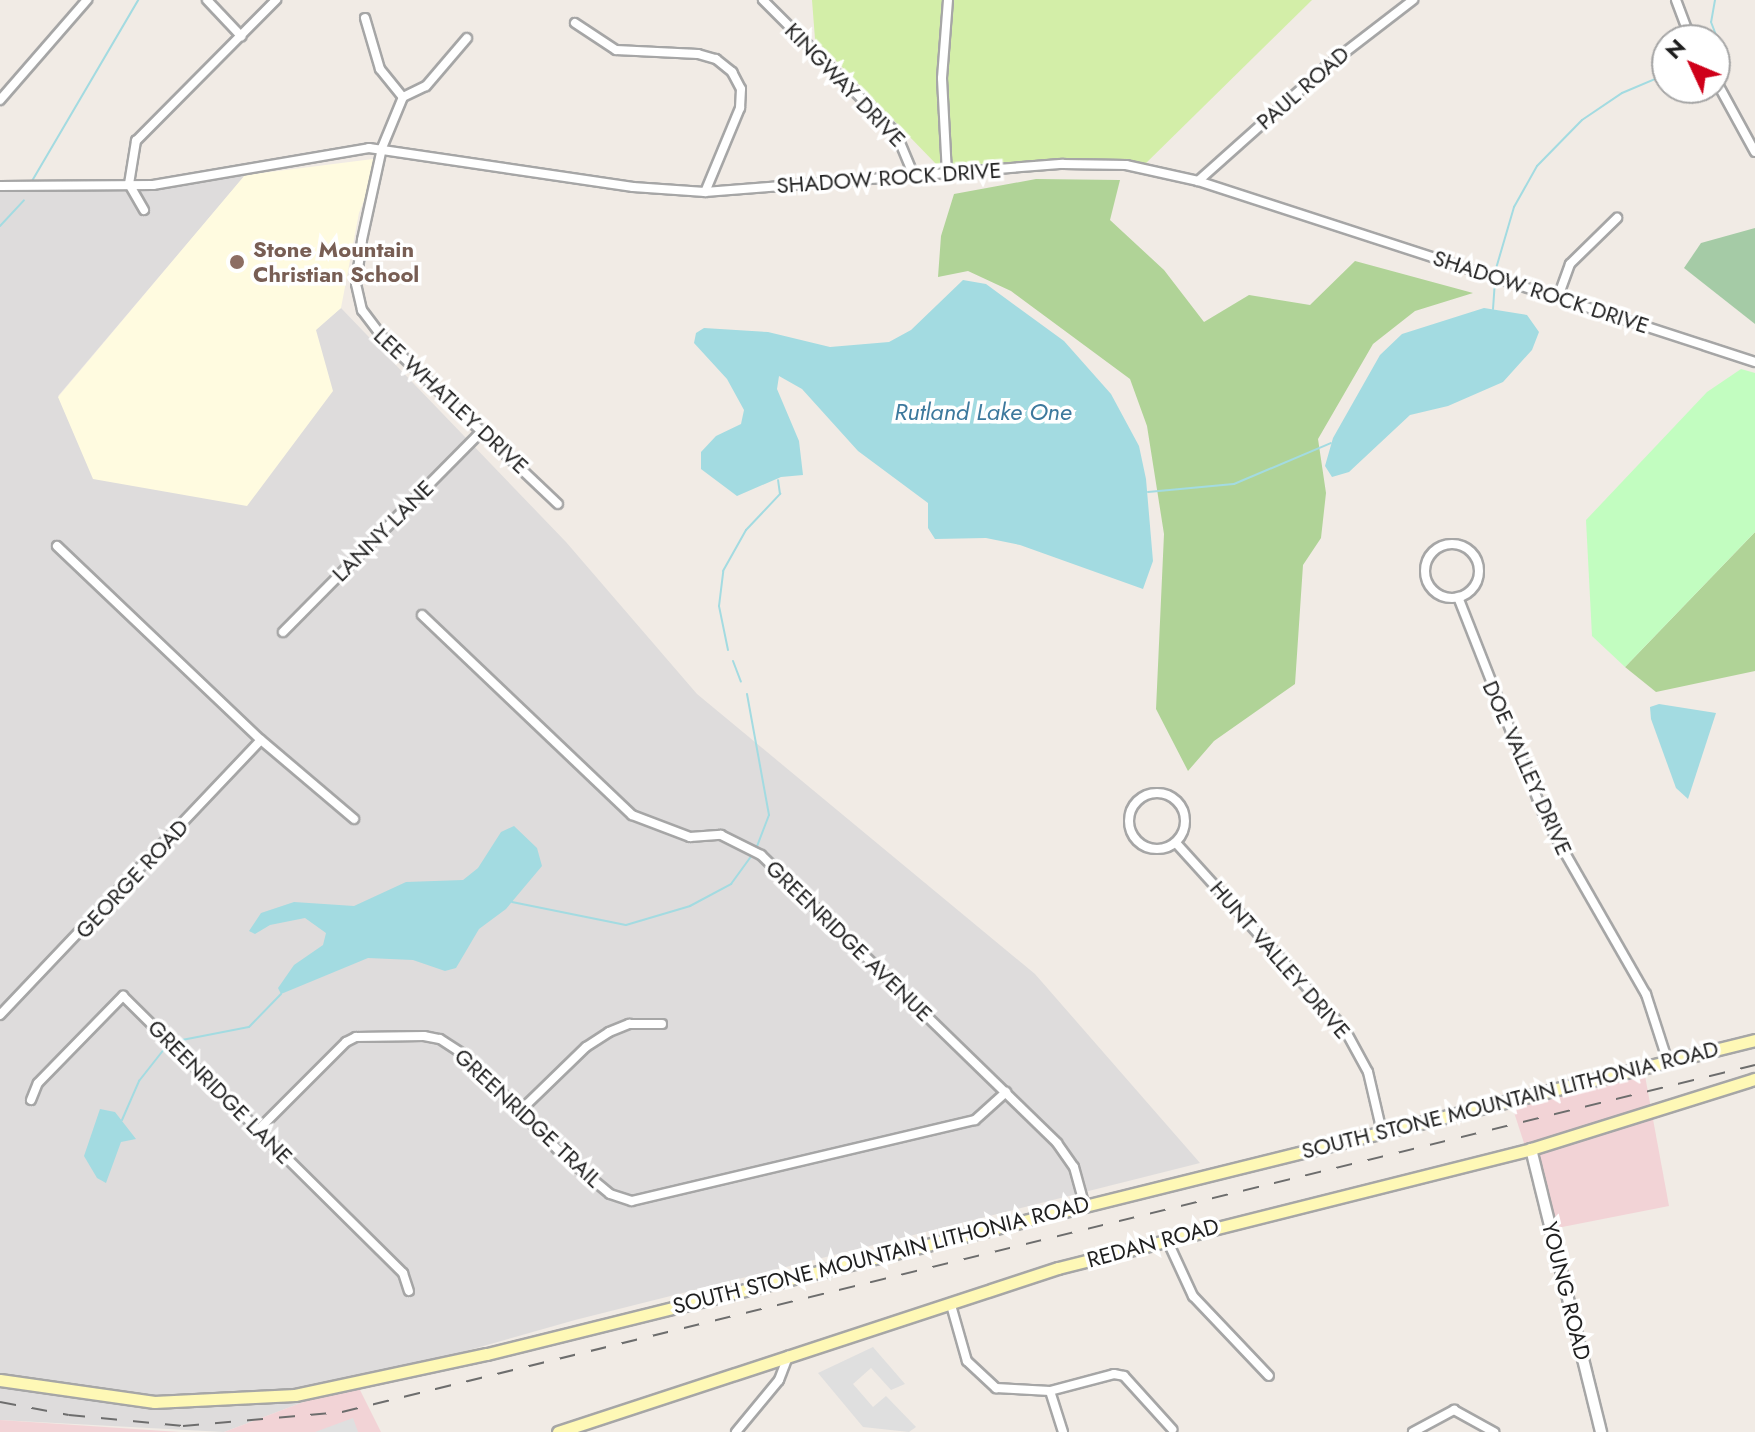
<!DOCTYPE html>
<style>
body{margin:0}
#map{position:relative;width:1755px;height:1432px;overflow:hidden;background:#f1ebe5;font-family:Jost,sans-serif}
div>[style]{position:absolute}
[style*='--x']{left:calc(var(--x)*1px);top:calc(var(--y)*1px);width:calc(var(--w)*1px);rotate:calc(var(--a)*1deg)}
.residential>*{inset:0;background:#dedcdc}
.commercial>*{inset:0;background:#f2d3d6}
.education>*{inset:0;background:#fffbe0}
.grass>*{inset:0;background:#d3eea8}
.forest>*{inset:0;background:#b0d397}
.cemetery>*{inset:0;background:#a5cba6}
.park>*{inset:0;background:#c2fdc0}
.parking>*{inset:0;background:#dfdfdf}
.water>*{inset:0;background:#a3dbe1}
.stream>*{height:2px;margin:-1px;padding:0 1px;transform-origin:1px;border-radius:1px;background:#a3dbe1}
.roads{filter:drop-shadow(2px 0 #a6a6a6) drop-shadow(-2px 0 #a6a6a6) drop-shadow(0 2px #a6a6a6) drop-shadow(0 -2px #a6a6a6)}
.minor>*{height:8px;margin:-4px;padding:0 4px;transform-origin:4px;border-radius:4px;background:#fff}
.minor>.ring{margin:-4px;padding:0;box-sizing:content-box;background:none;border:8px solid #fff;border-radius:50%}
.tertiary>*{height:10px;margin:-5px;padding:0 5px;transform-origin:5px;border-radius:5px;background:#fff}
.secondary>*{height:11px;margin:-5.5px;padding:0 5.5px;transform-origin:5.5px;border-radius:5.5px;background:#fef8b6}
.rail>*{height:2px;margin-top:-1px;transform-origin:0;background:repeating-linear-gradient(90deg,#6d6d6d 0 16px,transparent 0 32px)}
.dots>*{width:22px;height:22px;translate:-50% -50%;box-sizing:border-box;border:4px solid #fff;border-radius:50%}
span{translate:-50% -50%;white-space:nowrap;text-align:center;line-height:1.15;-webkit-text-stroke:7px #fff;paint-order:stroke}
.street-label{font-size:22px;color:#1f1f1f}
.education-label{font-size:22px;color:#785e54;font-weight:700}
.left{translate:0 -50%;text-align:left}
.water-label{font-size:24px;color:#3d799d;font-style:italic}
.north{position:absolute;left:1651px;top:24px;width:80px;height:80px;box-sizing:border-box;background:#fff;border:2px solid #a5a5a5;border-radius:50%;rotate:314deg;font-size:22px;font-weight:700;line-height:32px;text-align:center;color:#1f1f1f}
.north::after{content:'';display:block;margin:auto;width:28px;height:36px;background:#cf0019;clip-path:polygon(50% 0,100% 100%,50% 72%,0 100%)}
</style>
<div id="map">
<div class="residential">
<div style="clip-path:polygon(252px 167px,58px 396px,315px 330px,341px 308px,566px 542px,697px 694px,1035px 974px,1200px 1163px,575px 1320px,356px 1382px,224px 1432px,0 1420px,0 186px,132px 188px)"></div>
</div>
<div class="commercial">
<div style="clip-path:polygon(1643px 1065px,1669px 1206px,1552px 1229px,1510px 1100px)"></div>
<div style="clip-path:polygon(356px 1382px,381px 1432px,224px 1432px)"></div>
<div style="clip-path:polygon(0 1420px,180px 1432px,0 1432px)"></div>
</div>
<div class="education">
<div style="clip-path:polygon(381px 158px,359px 213px,341px 308px,316px 330px,333px 391px,247px 506px,93px 479px,58px 397px,245px 175px)"></div>
</div>
<div class="grass">
<div style="clip-path:polygon(812px 0,1312px 0,1141px 168px,976px 171px,937px 165px,815px 39px)"></div>
</div>
<div class="forest">
<div style="clip-path:polygon(1036px 179px,1120px 180px,1110px 220px,1164px 270px,1204px 322px,1249px 295px,1310px 305px,1355px 261px,1473px 293px,1415px 311px,1373px 344px,1318px 439px,1326px 493px,1321px 538px,1303px 565px,1295px 684px,1214px 741px,1188px 771px,1156px 709px,1164px 534px,1147px 426px,1130px 379px,1011px 291px,968px 271px,938px 277px,941px 236px,954px 194px)"></div>
<div style="clip-path:polygon(1755px 532px,1755px 671px,1656px 692px,1625px 667px)"></div>
</div>
<div class="cemetery">
<div style="clip-path:polygon(1755px 228px,1755px 324px,1684px 268px,1701px 243px)"></div>
</div>
<div class="park">
<div style="clip-path:polygon(1741px 369px,1755px 373px,1755px 532px,1625px 667px,1592px 636px,1586px 520px,1707px 392px)"></div>
</div>
<div class="parking">
<div style="clip-path:polygon(873px 1347px,905px 1384px,891px 1390px,871px 1368px,853px 1384px,873px 1407px,886px 1396px,916px 1427px,909px 1432px,863px 1427px,818px 1373px)"></div>
<div style="clip-path:polygon(353px 1418px,358px 1432px,315px 1432px)"></div>
</div>
<div class="water">
<div style="clip-path:polygon(963px 280px,986px 284px,1064px 341px,1111px 394px,1139px 446px,1146px 479px,1153px 561px,1143px 589px,1020px 545px,986px 538px,935px 539px,928px 528px,928px 503px,858px 451px,802px 389px,779px 376px,777px 389px,799px 441px,803px 475px,781px 477px,737px 496px,701px 469px,701px 452px,716px 436px,741px 424px,744px 410px,727px 379px,694px 343px,696px 333px,704px 328px,768px 332px,830px 347px,889px 342px,911px 330px)"></div>
<div style="clip-path:polygon(1484px 308px,1527px 315px,1539px 332px,1532px 350px,1503px 382px,1448px 406px,1410px 415px,1349px 472px,1332px 477px,1325px 466px,1333px 438px,1380px 355px,1402px 334px)"></div>
<div style="clip-path:polygon(1659px 704px,1716px 713px,1688px 799px,1676px 788px,1651px 719px,1650px 707px)"></div>
<div style="clip-path:polygon(514px 826px,537px 848px,542px 866px,506px 909px,479px 929px,456px 968px,445px 971px,413px 960px,368px 958px,281px 994px,278px 988px,294px 965px,323px 945px,326px 933px,305px 918px,270px 925px,255px 934px,249px 931px,261px 913px,294px 902px,354px 906px,406px 882px,463px 880px,478px 868px,501px 832px)"></div>
<div style="clip-path:polygon(100px 1109px,115px 1112px,136px 1139px,121px 1142px,106px 1183px,97px 1178px,84px 1156px)"></div>
</div>
<div class="stream">
<div style="--x:1715;--y:0;--w:22;--a:100"></div>
<div style="--x:1711;--y:22;--w:25;--a:69"></div>
<div style="--x:1720;--y:45;--w:9;--a:122"></div>
<div style="--x:32;--y:181;--w:210;--a:-59.6"></div>
<div style="--x:0;--y:226;--w:35;--a:-47"></div>
<div style="--x:1495;--y:272;--w:68;--a:-73.7"></div>
<div style="--x:1514;--y:207;--w:47;--a:-60.7"></div>
<div style="--x:1537;--y:166;--w:64;--a:-45.6"></div>
<div style="--x:1582;--y:120;--w:48;--a:-34"></div>
<div style="--x:1622;--y:93;--w:49;--a:-22.9"></div>
<div style="--x:1493;--y:309;--w:26;--a:-86"></div>
<div style="--x:1148;--y:492;--w:86;--a:-5.3"></div>
<div style="--x:1234;--y:484;--w:105;--a:-22.9"></div>
<div style="--x:728;--y:650;--w:45;--a:-101.6"></div>
<div style="--x:719;--y:606;--w:35;--a:-83"></div>
<div style="--x:723;--y:571;--w:47;--a:-60.7"></div>
<div style="--x:746;--y:530;--w:50;--a:-46.6"></div>
<div style="--x:780;--y:494;--w:14;--a:-98"></div>
<div style="--x:733;--y:661;--w:22;--a:69"></div>
<div style="--x:747;--y:694;--w:123;--a:79.7"></div>
<div style="--x:769;--y:815;--w:33;--a:111"></div>
<div style="--x:512;--y:902;--w:116;--a:11.4"></div>
<div style="--x:626;--y:925;--w:67;--a:-16.5"></div>
<div style="--x:690;--y:906;--w:47;--a:-28.2"></div>
<div style="--x:731;--y:884;--w:34;--a:-54"></div>
<div style="--x:182;--y:1040;--w:68;--a:-11"></div>
<div style="--x:249;--y:1027;--w:46;--a:-45.9"></div>
<div style="--x:122;--y:1120;--w:43;--a:-66.4"></div>
<div style="--x:139;--y:1081;--w:42;--a:-51.8"></div>
</div>
<div class="roads">
<div class="minor">
<div style="--x:207;--y:0;--w:50;--a:46.6"></div>
<div style="--x:763;--y:0;--w:188;--a:45"></div>
<div style="--x:896;--y:133;--w:47;--a:67.3"></div>
<div style="--x:1676;--y:0;--w:43;--a:69.4"></div>
<div style="--x:365;--y:18;--w:53;--a:73.6"></div>
<div style="--x:380;--y:69;--w:36;--a:51"></div>
<div style="--x:403;--y:97;--w:55;--a:112.4"></div>
<div style="--x:382;--y:148;--w:94;--a:102.3"></div>
<div style="--x:362;--y:240;--w:44;--a:97.8"></div>
<div style="--x:356;--y:284;--w:27;--a:77"></div>
<div style="--x:362;--y:310;--w:35;--a:53"></div>
<div style="--x:383;--y:338;--w:241;--a:43.5"></div>
<div style="--x:575;--y:23;--w:49;--a:33.4"></div>
<div style="--x:616;--y:50;--w:82;--a:2.8"></div>
<div style="--x:698;--y:54;--w:19;--a:16"></div>
<div style="--x:716;--y:59;--w:21;--a:39"></div>
<div style="--x:732;--y:72;--w:19;--a:62"></div>
<div style="--x:741;--y:89;--w:19;--a:93"></div>
<div style="--x:740;--y:108;--w:91;--a:112.6"></div>
<div style="--x:1715;--y:79;--w:83;--a:61.3"></div>
<div style="--x:403;--y:97;--w:25;--a:-26"></div>
<div style="--x:426;--y:86;--w:63;--a:-49.5"></div>
<div style="--x:0;--y:100;--w:133;--a:-49"></div>
<div style="--x:947;--y:174;--w:96;--a:-93"></div>
<div style="--x:942;--y:78;--w:78;--a:-85.6"></div>
<div style="--x:1198;--y:181;--w:171;--a:-41.7"></div>
<div style="--x:1326;--y:67;--w:110;--a:-37.6"></div>
<div style="--x:0;--y:186;--w:153;--a:-0.4"></div>
<div style="--x:153;--y:185;--w:219;--a:-9.7"></div>
<div style="--x:369;--y:148;--w:267;--a:8.4"></div>
<div style="--x:633;--y:187;--w:72;--a:4"></div>
<div style="--x:705;--y:192;--w:359;--a:-4.5"></div>
<div style="--x:1063;--y:164;--w:63;--a:0.9"></div>
<div style="--x:1126;--y:165;--w:74;--a:12.5"></div>
<div style="--x:1198;--y:181;--w:586;--a:18"></div>
<div style="--x:144;--y:210;--w:30;--a:-120"></div>
<div style="--x:129;--y:184;--w:44;--a:-80.8"></div>
<div style="--x:136;--y:141;--w:199;--a:-45.2"></div>
<div style="--x:1558;--y:297;--w:35;--a:-70"></div>
<div style="--x:1570;--y:264;--w:66;--a:-44.4"></div>
<div class="ring" style="left:1425px;top:544px;width:46px;height:46px"></div>
<div style="--x:57;--y:546;--w:282;--a:43.6"></div>
<div style="--x:1458;--y:597;--w:238;--a:68.5"></div>
<div style="--x:1545;--y:818;--w:203;--a:60.2"></div>
<div style="--x:1646;--y:994;--w:71;--a:72.1"></div>
<div style="--x:422;--y:615;--w:290;--a:43.6"></div>
<div style="--x:632;--y:815;--w:62;--a:20.8"></div>
<div style="--x:690;--y:837;--w:31;--a:-4"></div>
<div style="--x:721;--y:835;--w:45;--a:26.6"></div>
<div style="--x:761;--y:855;--w:413;--a:44.2"></div>
<div style="--x:1057;--y:1143;--w:29;--a:55"></div>
<div style="--x:1074;--y:1167;--w:41;--a:74.6"></div>
<div style="--x:283;--y:632;--w:284;--a:-45.3"></div>
<div class="ring" style="left:1129px;top:793px;width:48px;height:48px"></div>
<div style="--x:1176;--y:843;--w:250;--a:47.8"></div>
<div style="--x:1344;--y:1028;--w:50;--a:61.4"></div>
<div style="--x:1368;--y:1072;--w:62;--a:76.9"></div>
<div style="--x:0;--y:1015;--w:379;--a:-46.5"></div>
<div style="--x:261;--y:740;--w:122;--a:40.3"></div>
<div style="--x:31;--y:1100;--w:18;--a:-68"></div>
<div style="--x:38;--y:1083;--w:122;--a:-45.7"></div>
<div style="--x:123;--y:996;--w:394;--a:44.7"></div>
<div style="--x:403;--y:1273;--w:19;--a:72"></div>
<div style="--x:520;--y:1111;--w:92;--a:-44.1"></div>
<div style="--x:586;--y:1047;--w:27;--a:-33"></div>
<div style="--x:609;--y:1032;--w:22;--a:-22"></div>
<div style="--x:629;--y:1024;--w:33;--a:0"></div>
<div style="--x:259;--y:1129;--w:123;--a:-45"></div>
<div style="--x:346;--y:1042;--w:11;--a:-27"></div>
<div style="--x:356;--y:1037;--w:68;--a:-0.8"></div>
<div style="--x:424;--y:1036;--w:16;--a:11"></div>
<div style="--x:440;--y:1039;--w:31;--a:33"></div>
<div style="--x:466;--y:1056;--w:137;--a:45.6"></div>
<div style="--x:562;--y:1154;--w:62;--a:39.8"></div>
<div style="--x:610;--y:1194;--w:23;--a:18"></div>
<div style="--x:632;--y:1201;--w:352;--a:-13.3"></div>
<div style="--x:975;--y:1120;--w:42;--a:-42.1"></div>
<div style="--x:1168;--y:1242;--w:60;--a:65.2"></div>
<div style="--x:1193;--y:1296;--w:110;--a:46.5"></div>
<div style="--x:951;--y:1305;--w:58;--a:74.1"></div>
<div style="--x:967;--y:1361;--w:40;--a:43"></div>
<div style="--x:996;--y:1388;--w:54;--a:3.2"></div>
<div style="--x:1050;--y:1391;--w:66;--a:-14.9"></div>
<div style="--x:1114;--y:1374;--w:10;--a:11"></div>
<div style="--x:1124;--y:1376;--w:72;--a:47.8"></div>
<div style="--x:1050;--y:1391;--w:43;--a:72.4"></div>
<div style="--x:736;--y:1432;--w:67;--a:-50.4"></div>
<div style="--x:779;--y:1380;--w:26;--a:-69"></div>
<div style="--x:1413;--y:1432;--w:47;--a:-28.2"></div>
<div style="--x:1454;--y:1410;--w:46;--a:28.8"></div>
</div>
<div class="tertiary">
<div style="--x:1531;--y:1149;--w:292;--a:76.1"></div>
</div>
<div class="secondary">
<div style="--x:0;--y:1380;--w:156;--a:8.1"></div>
<div style="--x:154;--y:1402;--w:141;--a:-2.8"></div>
<div style="--x:295;--y:1395;--w:196;--a:-12.1"></div>
<div style="--x:487;--y:1354;--w:1306;--a:-13.91"></div>
<div style="--x:558;--y:1432;--w:526;--a:-18.16"></div>
<div style="--x:1058;--y:1268;--w:488;--a:-14.1"></div>
<div style="--x:1531;--y:1149;--w:235;--a:-17.4"></div>
</div>
</div>
<div class="rail">
<div style="--x:0;--y:1402;--w:70;--a:10.7"></div>
<div style="--x:69;--y:1415;--w:115;--a:5.5"></div>
<div style="--x:183;--y:1426;--w:160;--a:-5"></div>
<div style="--x:342;--y:1412;--w:1455;--a:-13.8"></div>
</div>
<div class="dots">
<div style="left:237px;top:262px;background:#8d6e63"></div>
</div>
<div class="street-label">
<span style="left:845px;top:85px;rotate:46deg">KINGWAY DRIVE</span>
<span style="left:1303px;top:88px;rotate:-41deg">PAUL ROAD</span>
<span style="left:889px;top:178px;rotate:-4deg">SHADOW ROCK DRIVE</span>
<span style="left:1541px;top:292px;rotate:18deg">SHADOW ROCK DRIVE</span>
<span style="left:451px;top:401px;rotate:43deg">LEE WHATLEY DRIVE</span>
<span style="left:383px;top:531px;rotate:-45deg">LANNY LANE</span>
<span style="left:1527px;top:768px;rotate:66deg">DOE VALLEY DRIVE</span>
<span style="left:132px;top:879px;rotate:-47deg">GEORGE ROAD</span>
<span style="left:849px;top:941px;rotate:44deg">GREENRIDGE AVENUE</span>
<span style="left:1280px;top:960px;rotate:49deg">HUNT VALLEY DRIVE</span>
<span style="left:220px;top:1092px;rotate:45deg">GREENRIDGE LANE</span>
<span style="left:1510px;top:1100px;rotate:-14deg">SOUTH STONE MOUNTAIN LITHONIA ROAD</span>
<span style="left:528px;top:1118px;rotate:43deg">GREENRIDGE TRAIL</span>
<span style="left:1153px;top:1243px;rotate:-15deg">REDAN ROAD</span>
<span style="left:881px;top:1255px;rotate:-14deg">SOUTH STONE MOUNTAIN LITHONIA ROAD</span>
<span style="left:1566px;top:1291px;rotate:76deg">YOUNG ROAD</span>
</div>
<div class="education-label">
<span class="left" style="left:253px;top:262px">Stone Mountain<br>Christian School</span>
</div>
<div class="water-label">
<span style="left:983px;top:412px">Rutland Lake One</span>
</div>
<div class="north">N</div>
</div>
